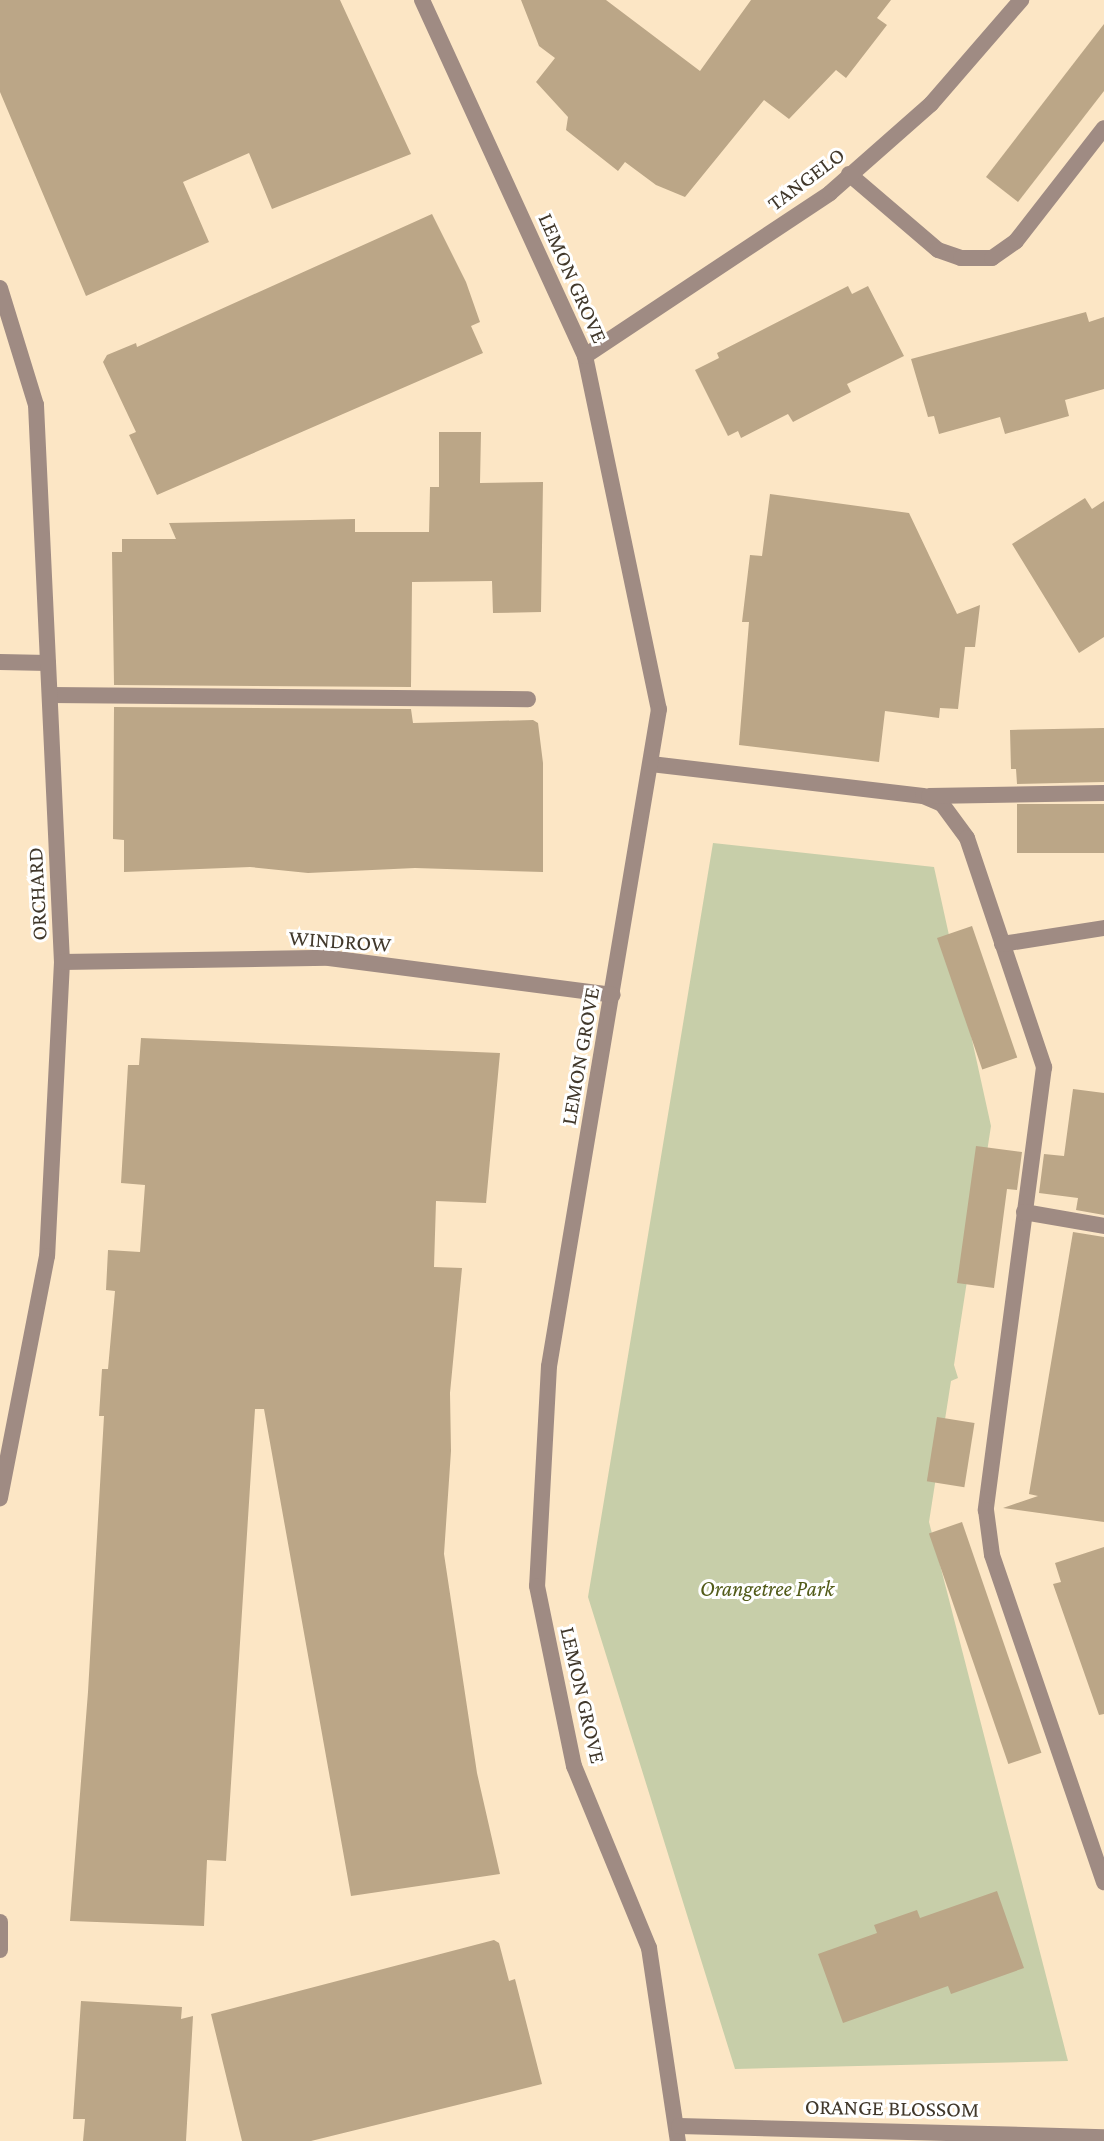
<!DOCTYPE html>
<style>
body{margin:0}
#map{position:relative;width:1104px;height:2141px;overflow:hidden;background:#fce6c5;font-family:"Crimson Pro",serif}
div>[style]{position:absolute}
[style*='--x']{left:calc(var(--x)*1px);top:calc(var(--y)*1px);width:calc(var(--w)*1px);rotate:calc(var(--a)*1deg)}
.green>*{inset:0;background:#c7cea9}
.building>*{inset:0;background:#bba687;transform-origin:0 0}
.service>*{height:16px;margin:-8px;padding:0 8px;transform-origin:8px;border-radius:8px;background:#9f8b83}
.minor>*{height:16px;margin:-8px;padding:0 8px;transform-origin:8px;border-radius:8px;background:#9f8b83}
.tertiary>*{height:16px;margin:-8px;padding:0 8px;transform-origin:8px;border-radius:8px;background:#9f8b83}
span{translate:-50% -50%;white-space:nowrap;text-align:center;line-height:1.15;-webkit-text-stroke:6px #fff;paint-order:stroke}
.street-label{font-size:22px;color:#41382b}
.park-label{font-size:22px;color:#525b19;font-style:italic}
</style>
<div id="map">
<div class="green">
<div style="clip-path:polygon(713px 843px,934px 867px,991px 1126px,954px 1365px,958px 1378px,951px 1381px,929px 1522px,1068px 2061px,735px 2069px,588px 1597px)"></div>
</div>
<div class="building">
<div style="clip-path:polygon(0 0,340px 0,411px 154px,272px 209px,249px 153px,183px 182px,209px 242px,86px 296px,0 92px)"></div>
<div style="clip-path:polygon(521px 0,606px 0,700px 71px,751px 0,891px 0,877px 18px,887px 25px,846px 78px,836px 70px,789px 119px,764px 100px,685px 197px,656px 185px,625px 162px,618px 171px,566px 130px,568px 117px,536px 82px,555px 58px,539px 46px)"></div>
<div style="clip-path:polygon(1104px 24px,1104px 91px,1018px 202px,986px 177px)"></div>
<div style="clip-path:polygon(432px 214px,466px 282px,480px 322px,471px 326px,483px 353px,157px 495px,129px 435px,136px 432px,103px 362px,107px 355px,136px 343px,137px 347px)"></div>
<div style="clip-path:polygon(848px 286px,852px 294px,868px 286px,904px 356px,847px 384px,851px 392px,793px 422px,788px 414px,741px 438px,738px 431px,728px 436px,695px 370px,719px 358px,717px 353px)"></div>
<div style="clip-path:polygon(1086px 312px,1089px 322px,1104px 317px,1104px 389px,1065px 400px,1069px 416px,1005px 434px,1000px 417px,939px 434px,934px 416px,928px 417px,911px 359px)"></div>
<div style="clip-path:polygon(439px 432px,481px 432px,480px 483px,543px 482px,541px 612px,493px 613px,492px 581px,412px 582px,411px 687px,114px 685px,112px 552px,122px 552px,122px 539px,176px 539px,169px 523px,355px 519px,355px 532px,429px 532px,430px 487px,439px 487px)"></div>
<div style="clip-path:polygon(770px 494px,909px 513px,957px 614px,980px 605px,975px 647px,965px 647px,958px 709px,940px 708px,939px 718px,885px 711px,879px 762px,739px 745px,749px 622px,742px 622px,750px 555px,762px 556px)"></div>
<div style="clip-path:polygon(1085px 498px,1092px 509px,1104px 501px,1104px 637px,1079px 653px,1012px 544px)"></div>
<div style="clip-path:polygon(114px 707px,411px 709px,413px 723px,533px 720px,538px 723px,543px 763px,543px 872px,415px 868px,308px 873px,250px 867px,124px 872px,124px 840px,113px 839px)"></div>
<div style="clip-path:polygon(1104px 728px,1104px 782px,1017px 784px,1016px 769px,1011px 769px,1010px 730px)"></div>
<div style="left:1104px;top:804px;width:49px;height:87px;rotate:90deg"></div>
<div style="left:972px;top:926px;width:139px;height:37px;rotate:71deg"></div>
<div style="clip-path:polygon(141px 1038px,500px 1053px,486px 1203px,436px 1201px,434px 1267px,462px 1268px,450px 1393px,451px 1451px,444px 1554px,477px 1773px,500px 1874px,351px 1896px,264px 1409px,255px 1409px,226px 1861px,207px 1860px,204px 1926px,70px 1921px,88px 1692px,104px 1416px,99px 1416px,102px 1369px,108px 1369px,115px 1291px,106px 1290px,108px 1250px,140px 1252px,145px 1185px,121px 1183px,128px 1065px,139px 1065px)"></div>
<div style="clip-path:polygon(1073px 1089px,1104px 1093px,1104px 1215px,1076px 1210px,1078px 1198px,1039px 1193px,1044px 1154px,1064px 1156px)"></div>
<div style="clip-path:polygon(976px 1146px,1022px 1152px,1017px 1190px,1007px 1189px,994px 1288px,957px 1283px)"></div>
<div style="clip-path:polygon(1073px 1232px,1104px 1237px,1104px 1522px,1003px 1508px,1038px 1496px,1029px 1494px)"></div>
<div style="left:937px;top:1417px;width:38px;height:65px;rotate:9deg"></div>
<div style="left:962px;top:1522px;width:244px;height:35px;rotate:71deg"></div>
<div style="clip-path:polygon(1104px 1547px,1104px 1714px,1099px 1715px,1053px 1584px,1061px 1582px,1055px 1563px)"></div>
<div style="clip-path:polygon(997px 1891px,1024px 1968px,951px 1994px,948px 1986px,843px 2023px,818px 1954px,877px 1933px,874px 1925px,917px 1910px,920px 1918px)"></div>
<div style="clip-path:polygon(494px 1940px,499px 1943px,509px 1981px,515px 1979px,542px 2084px,311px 2141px,242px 2141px,211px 2014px)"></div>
<div style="clip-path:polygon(81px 2001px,182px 2007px,181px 2019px,193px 2016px,186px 2141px,83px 2141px,85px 2119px,73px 2119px)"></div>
</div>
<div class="service">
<div style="--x:849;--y:174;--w:117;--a:40.5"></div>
<div style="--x:938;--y:250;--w:24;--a:19"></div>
<div style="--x:961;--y:258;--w:31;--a:0"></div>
<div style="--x:992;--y:258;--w:29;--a:-35"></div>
<div style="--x:1016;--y:241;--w:143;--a:-52.1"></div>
<div style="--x:0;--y:662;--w:48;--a:1.2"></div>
<div style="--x:50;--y:695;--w:478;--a:0.5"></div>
<div style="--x:651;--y:764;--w:274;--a:6.7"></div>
<div style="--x:923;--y:796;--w:21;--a:23"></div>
<div style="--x:942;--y:804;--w:42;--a:53.7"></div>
<div style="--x:967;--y:838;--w:242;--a:71.4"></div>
<div style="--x:1044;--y:1067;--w:447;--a:97.5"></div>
<div style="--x:986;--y:1510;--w:45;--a:82.4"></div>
<div style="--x:992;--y:1555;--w:346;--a:71.1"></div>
<div style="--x:929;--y:796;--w:175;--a:-1"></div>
<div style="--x:1002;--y:944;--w:103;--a:-8.9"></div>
<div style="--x:1024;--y:1212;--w:81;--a:9.9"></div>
</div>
<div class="minor">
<div style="--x:422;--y:0;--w:392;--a:65.4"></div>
<div style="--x:585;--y:356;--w:361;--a:78.2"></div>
<div style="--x:659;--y:709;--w:666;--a:99.5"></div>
<div style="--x:549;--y:1366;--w:220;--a:93.1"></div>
<div style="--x:537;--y:1586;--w:184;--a:78.4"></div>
<div style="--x:574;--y:1766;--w:197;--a:67.6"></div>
<div style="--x:649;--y:1948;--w:195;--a:81.5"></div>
<div style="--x:0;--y:288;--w:122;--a:72.9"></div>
<div style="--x:36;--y:405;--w:558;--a:87.33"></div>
<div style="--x:62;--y:962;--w:294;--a:92.9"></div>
<div style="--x:47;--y:1256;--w:247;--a:101"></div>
<div style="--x:585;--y:356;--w:294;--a:-33.6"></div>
<div style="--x:830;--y:193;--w:135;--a:-41.4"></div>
<div style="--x:931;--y:104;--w:138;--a:-49.1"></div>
<div style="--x:62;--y:962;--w:267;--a:-0.9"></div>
<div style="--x:329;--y:958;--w:286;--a:7.4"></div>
<div style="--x:0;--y:1922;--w:28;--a:90"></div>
</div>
<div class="tertiary">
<div style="--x:679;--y:2126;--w:425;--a:1.5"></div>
</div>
<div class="street-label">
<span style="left:806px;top:179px;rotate:-37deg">TANGELO</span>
<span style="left:573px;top:278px;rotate:66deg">LEMON GROVE</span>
<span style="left:37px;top:894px;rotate:-93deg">ORCHARD</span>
<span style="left:340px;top:941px;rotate:4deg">WINDROW</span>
<span style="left:580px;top:1056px;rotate:-80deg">LEMON GROVE</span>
<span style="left:583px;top:1695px;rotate:77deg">LEMON GROVE</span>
<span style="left:892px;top:2108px;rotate:1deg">ORANGE BLOSSOM</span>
</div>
<div class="park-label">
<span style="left:767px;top:1589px">Orangetree Park</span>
</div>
</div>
